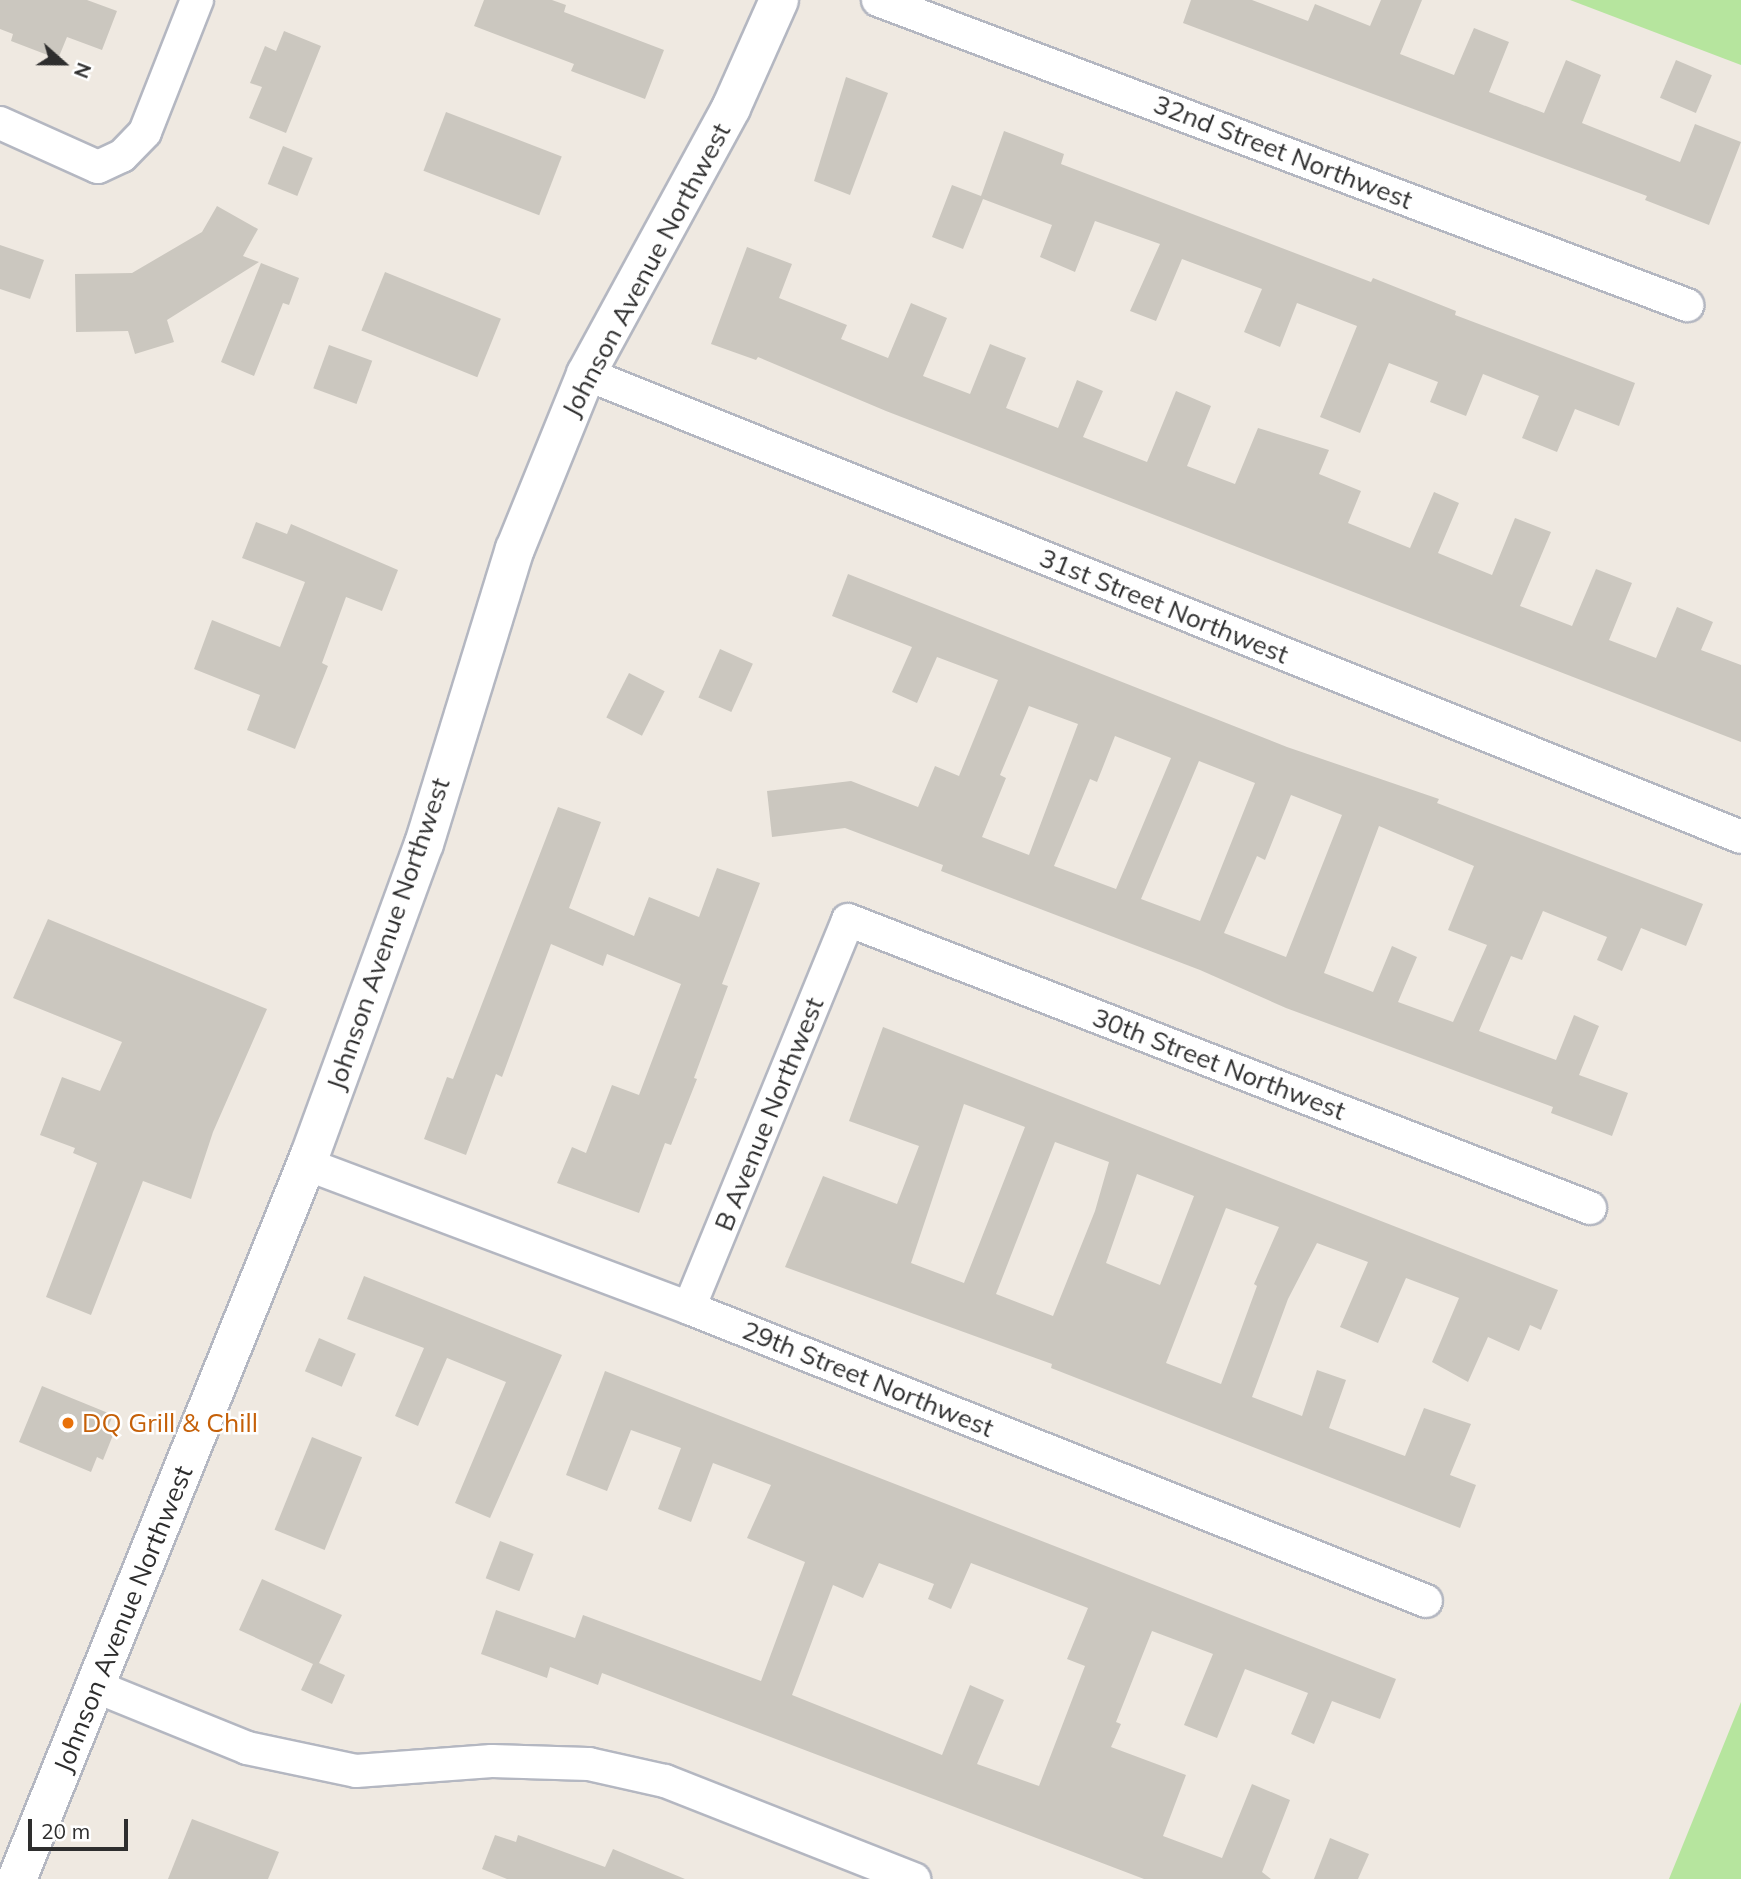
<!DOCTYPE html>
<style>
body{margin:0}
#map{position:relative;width:1741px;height:1879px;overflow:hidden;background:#efe9e1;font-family:Mulish,sans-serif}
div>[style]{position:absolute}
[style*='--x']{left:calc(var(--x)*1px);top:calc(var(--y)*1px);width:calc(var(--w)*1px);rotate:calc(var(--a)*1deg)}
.green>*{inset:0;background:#b6e59e}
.building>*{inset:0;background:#cbc7bf;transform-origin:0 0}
.roads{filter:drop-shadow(2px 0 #b4b7c1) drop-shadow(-2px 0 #b4b7c1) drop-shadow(0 2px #b4b7c1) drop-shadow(0 -2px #b4b7c1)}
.street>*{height:32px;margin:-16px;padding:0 16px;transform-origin:16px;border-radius:16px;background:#fff}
.secondary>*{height:38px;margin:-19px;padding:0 19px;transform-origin:19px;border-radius:19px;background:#fff}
.dots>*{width:19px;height:19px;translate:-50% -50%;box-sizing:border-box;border:4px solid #fff;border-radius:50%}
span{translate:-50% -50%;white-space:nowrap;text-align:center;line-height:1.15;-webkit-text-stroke:5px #fff;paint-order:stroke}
.street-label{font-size:26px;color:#2e2e2e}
.food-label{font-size:26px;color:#c56008}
.left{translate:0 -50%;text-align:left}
.north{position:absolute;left:28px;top:28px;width:70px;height:70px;-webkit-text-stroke:5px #fff;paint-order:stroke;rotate:111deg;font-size:19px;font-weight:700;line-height:28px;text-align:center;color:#2e2e2e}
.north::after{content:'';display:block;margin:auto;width:24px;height:32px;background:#2e2e2e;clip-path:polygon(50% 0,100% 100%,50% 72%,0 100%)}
.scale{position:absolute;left:28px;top:1819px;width:100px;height:32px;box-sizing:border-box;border:4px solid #2e2e2e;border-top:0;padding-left:9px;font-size:21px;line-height:24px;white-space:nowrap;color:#2e2e2e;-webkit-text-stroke:5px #fff;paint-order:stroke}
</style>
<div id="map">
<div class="green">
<div style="clip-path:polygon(1570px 0,1741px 0,1741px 65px)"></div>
<div style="clip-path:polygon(1741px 1702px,1741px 1879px,1669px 1879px)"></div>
</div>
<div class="building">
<div style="clip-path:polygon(0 0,87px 0,117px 11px,102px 50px,67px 37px,58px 59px,11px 41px,13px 34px,0 29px)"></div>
<div style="clip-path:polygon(484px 0,552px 0,566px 5px,564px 12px,664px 50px,645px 99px,571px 71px,574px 64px,474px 26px)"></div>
<div style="clip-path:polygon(1191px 0,1252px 0,1308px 21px,1315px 4px,1370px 26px,1381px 0,1422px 0,1400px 54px,1454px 75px,1474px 28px,1509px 42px,1489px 92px,1544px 113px,1566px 60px,1601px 75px,1582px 123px,1680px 162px,1695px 124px,1741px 142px,1709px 225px,1645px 200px,1647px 196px,1183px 23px)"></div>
<div style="clip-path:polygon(284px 31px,321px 46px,286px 133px,249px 118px,262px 87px,250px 83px,265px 46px,276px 51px)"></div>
<div style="left:1676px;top:60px;width:39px;height:41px;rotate:23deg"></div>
<div style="clip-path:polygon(846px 77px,888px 93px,850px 195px,814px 181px)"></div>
<div style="left:446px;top:112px;width:124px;height:63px;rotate:21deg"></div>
<div style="clip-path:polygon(1004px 131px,1064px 154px,1061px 164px,1371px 282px,1373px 278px,1456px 311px,1455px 315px,1635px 383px,1619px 426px,1575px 409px,1557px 452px,1522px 438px,1539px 396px,1483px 374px,1466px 416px,1430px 402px,1438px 382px,1389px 363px,1360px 433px,1320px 417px,1357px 326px,1297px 303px,1280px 347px,1244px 332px,1262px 289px,1182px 259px,1156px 321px,1130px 311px,1160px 244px,1095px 221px,1075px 272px,1040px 257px,1052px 225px,983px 199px,963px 249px,932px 237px,952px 185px,981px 196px)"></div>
<div style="left:283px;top:146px;width:32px;height:41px;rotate:22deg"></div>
<div style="clip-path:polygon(217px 206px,258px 229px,243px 256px,259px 262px,167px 320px,174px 342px,135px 354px,128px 331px,76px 332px,75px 274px,132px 273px,202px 232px)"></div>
<div style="clip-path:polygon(0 245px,44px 260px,30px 299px,0 289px)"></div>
<div style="clip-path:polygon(747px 247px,792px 264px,779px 298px,847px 325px,841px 339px,888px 358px,911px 303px,947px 318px,923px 376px,970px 394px,990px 344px,1026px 358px,1006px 408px,1058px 428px,1077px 380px,1103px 391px,1083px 437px,1147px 462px,1176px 391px,1211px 406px,1187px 466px,1235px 484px,1258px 428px,1329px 450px,1319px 474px,1361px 491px,1348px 523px,1410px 548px,1434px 492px,1459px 503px,1438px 553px,1492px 575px,1515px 518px,1551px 532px,1520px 606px,1572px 626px,1596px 569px,1632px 583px,1609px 640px,1656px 658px,1677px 607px,1713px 622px,1701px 650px,1741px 665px,1741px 742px,886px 411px,758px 357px,756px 360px,711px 344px)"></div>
<div style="clip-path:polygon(261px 263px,299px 278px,289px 305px,283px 303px,254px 376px,221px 362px)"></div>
<div style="left:385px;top:272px;width:125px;height:63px;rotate:22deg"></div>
<div style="left:329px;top:345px;width:46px;height:46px;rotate:20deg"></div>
<div style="clip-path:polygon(256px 522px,287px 534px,291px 524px,398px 570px,382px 611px,346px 597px,322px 663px,328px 666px,295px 749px,247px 730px,260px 695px,194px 669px,212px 620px,280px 647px,305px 582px,242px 558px)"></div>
<div style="clip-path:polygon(evenodd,848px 574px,1287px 747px,1439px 799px,1437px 803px,1703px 904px,1686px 946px,1641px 928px,1622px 971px,1597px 960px,1607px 937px,1543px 911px,1522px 960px,1511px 956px,1479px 1031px,1556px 1060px,1574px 1015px,1599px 1026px,1579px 1075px,1628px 1093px,1612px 1136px,1551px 1113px,1553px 1107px,1286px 1008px,1200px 970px,941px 871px,943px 865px,845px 828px,772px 837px,767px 791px,851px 781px,918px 807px,935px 766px,959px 776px,998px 680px,937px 657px,917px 703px,892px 692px,912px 647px,832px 616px,848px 574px,1029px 706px,1078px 724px,1029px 855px,982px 837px,1006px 778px,1000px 775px,1029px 706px,848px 574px,1115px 736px,1171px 758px,1116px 889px,1054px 866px,1090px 779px,1097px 782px,1115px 736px,848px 574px,1199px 761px,1255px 783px,1200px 921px,1141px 899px,1199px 761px,848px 574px,1291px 795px,1342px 815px,1286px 957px,1224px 933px,1257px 856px,1265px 860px,1291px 795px,848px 574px,1379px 826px,1474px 866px,1448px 930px,1487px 945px,1453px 1022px,1398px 1002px,1417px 957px,1392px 946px,1373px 992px,1324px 973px,1379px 826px)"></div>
<div style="left:720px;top:649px;width:36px;height:53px;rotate:24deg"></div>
<div style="left:629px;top:673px;width:40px;height:50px;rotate:27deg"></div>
<div style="clip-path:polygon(558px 807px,601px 822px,569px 908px,634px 936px,649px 897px,699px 917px,717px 868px,760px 883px,722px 984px,728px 986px,694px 1078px,697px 1079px,671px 1145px,665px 1143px,639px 1213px,557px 1183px,572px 1147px,586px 1153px,612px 1085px,639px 1095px,681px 984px,607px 954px,603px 966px,551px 944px,502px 1077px,496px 1074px,466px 1155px,424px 1139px,447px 1077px,453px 1079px)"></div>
<div style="clip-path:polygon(48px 919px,267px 1009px,213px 1132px,191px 1199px,143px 1181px,91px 1315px,46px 1297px,97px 1163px,73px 1153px,75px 1148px,40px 1135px,62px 1077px,100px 1091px,122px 1042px,13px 998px)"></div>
<div style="clip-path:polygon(evenodd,883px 1027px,1558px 1290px,1541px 1330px,1530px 1325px,1519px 1351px,1488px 1337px,1468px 1382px,1432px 1362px,1459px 1298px,1406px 1278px,1378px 1343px,1340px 1327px,1368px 1262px,1317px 1243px,1288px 1299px,1252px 1397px,1302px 1416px,1317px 1370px,1346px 1380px,1329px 1428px,1405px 1456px,1424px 1408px,1471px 1424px,1450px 1475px,1476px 1485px,1460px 1528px,1051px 1368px,1052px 1364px,785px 1267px,823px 1176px,897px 1204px,919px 1146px,849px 1121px,883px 1027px,964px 1104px,1025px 1127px,964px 1283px,911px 1263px,964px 1104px,883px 1027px,1055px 1142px,1109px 1162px,1095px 1211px,1053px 1316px,996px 1294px,1055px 1142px,883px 1027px,1137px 1174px,1194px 1196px,1160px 1285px,1106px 1263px,1137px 1174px,883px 1027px,1226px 1208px,1279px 1227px,1254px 1284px,1257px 1286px,1221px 1384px,1166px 1363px,1226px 1208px)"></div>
<div style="clip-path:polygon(364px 1276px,562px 1355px,490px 1518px,455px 1503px,506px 1382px,447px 1358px,418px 1426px,395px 1416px,424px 1348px,347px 1319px)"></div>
<div style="left:319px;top:1338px;width:40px;height:36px;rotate:23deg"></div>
<div style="clip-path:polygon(evenodd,605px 1371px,1396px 1679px,1380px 1719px,1332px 1701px,1314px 1744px,1291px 1734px,1308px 1693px,1245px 1669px,1217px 1738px,1184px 1725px,1213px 1654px,1152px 1631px,1116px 1722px,1121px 1724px,1111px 1747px,1186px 1775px,1163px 1836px,1222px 1858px,1252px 1784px,1290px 1800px,1262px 1872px,1271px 1879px,1144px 1879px,602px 1673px,598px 1685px,550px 1667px,547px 1678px,481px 1654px,496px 1610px,575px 1638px,583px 1615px,761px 1681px,805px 1562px,747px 1538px,771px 1485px,713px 1463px,691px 1522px,658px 1509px,681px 1448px,631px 1430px,607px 1491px,566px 1475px,605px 1371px,879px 1563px,934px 1584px,928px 1599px,951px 1609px,971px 1563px,1088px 1608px,1067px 1659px,1085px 1666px,1039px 1786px,977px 1764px,1004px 1700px,970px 1685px,942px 1755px,792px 1695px,833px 1585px,863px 1598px,879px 1563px)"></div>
<div style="clip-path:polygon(42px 1386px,113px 1415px,106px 1432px,113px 1435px,103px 1460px,97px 1457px,91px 1472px,19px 1442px)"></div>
<div style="left:312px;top:1437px;width:54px;height:100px;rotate:22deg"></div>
<div style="left:500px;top:1541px;width:36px;height:40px;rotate:21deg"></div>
<div style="clip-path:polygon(262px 1579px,342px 1615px,319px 1663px,345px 1675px,332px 1704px,301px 1690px,313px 1664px,239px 1630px)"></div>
<div style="clip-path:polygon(192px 1819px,279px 1852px,268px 1879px,168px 1879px)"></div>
<div style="clip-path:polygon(495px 1835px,516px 1842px,518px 1835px,605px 1867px,613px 1849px,685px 1879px,507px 1879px,482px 1869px)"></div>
<div style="clip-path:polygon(1330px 1838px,1369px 1854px,1358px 1879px,1314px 1879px)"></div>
</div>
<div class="roads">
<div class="street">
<div style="--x:878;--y:0;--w:865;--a:20.66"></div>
<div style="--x:0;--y:123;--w:107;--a:24.2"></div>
<div style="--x:98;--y:167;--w:26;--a:-25"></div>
<div style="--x:122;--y:156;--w:33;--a:-46"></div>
<div style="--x:145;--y:132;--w:142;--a:-68.5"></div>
<div style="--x:586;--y:374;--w:1244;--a:21.84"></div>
<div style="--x:306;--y:1164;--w:409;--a:20.6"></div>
<div style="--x:689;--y:1308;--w:793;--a:21.68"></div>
<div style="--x:689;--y:1308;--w:419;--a:-67.7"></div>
<div style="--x:848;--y:920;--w:796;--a:21.21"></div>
<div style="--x:97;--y:1687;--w:162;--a:22.1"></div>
<div style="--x:247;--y:1748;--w:111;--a:11.9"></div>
<div style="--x:356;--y:1771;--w:136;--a:-4.2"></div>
<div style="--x:492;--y:1761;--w:97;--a:1.8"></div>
<div style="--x:589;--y:1764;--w:78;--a:12.6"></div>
<div style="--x:665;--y:1781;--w:268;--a:21.5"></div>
</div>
<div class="secondary">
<div style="--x:17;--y:1879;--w:781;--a:-67.97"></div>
<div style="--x:310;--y:1155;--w:331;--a:-69.9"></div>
<div style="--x:424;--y:844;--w:309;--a:-72.9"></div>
<div style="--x:515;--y:549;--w:189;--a:-67.9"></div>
<div style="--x:586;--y:374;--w:303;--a:-61.4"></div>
<div style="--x:731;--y:108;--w:118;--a:-66"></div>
</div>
</div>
<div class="dots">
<div style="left:68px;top:1423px;background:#e8710a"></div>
</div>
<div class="street-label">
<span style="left:1283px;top:152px;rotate:21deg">32nd Street Northwest</span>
<span style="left:646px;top:270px;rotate:-62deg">Johnson Avenue Northwest</span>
<span style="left:1164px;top:606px;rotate:22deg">31st Street Northwest</span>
<span style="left:388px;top:934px;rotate:-71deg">Johnson Avenue Northwest</span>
<span style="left:1219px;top:1064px;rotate:21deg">30th Street Northwest</span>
<span style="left:769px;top:1114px;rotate:-68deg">B Avenue Northwest</span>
<span style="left:868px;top:1379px;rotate:22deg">29th Street Northwest</span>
<span style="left:123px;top:1619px;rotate:-68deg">Johnson Avenue Northwest</span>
</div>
<div class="food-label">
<span class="left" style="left:82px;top:1423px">DQ Grill &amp; Chill</span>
</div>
<div class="north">N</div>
<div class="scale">20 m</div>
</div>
